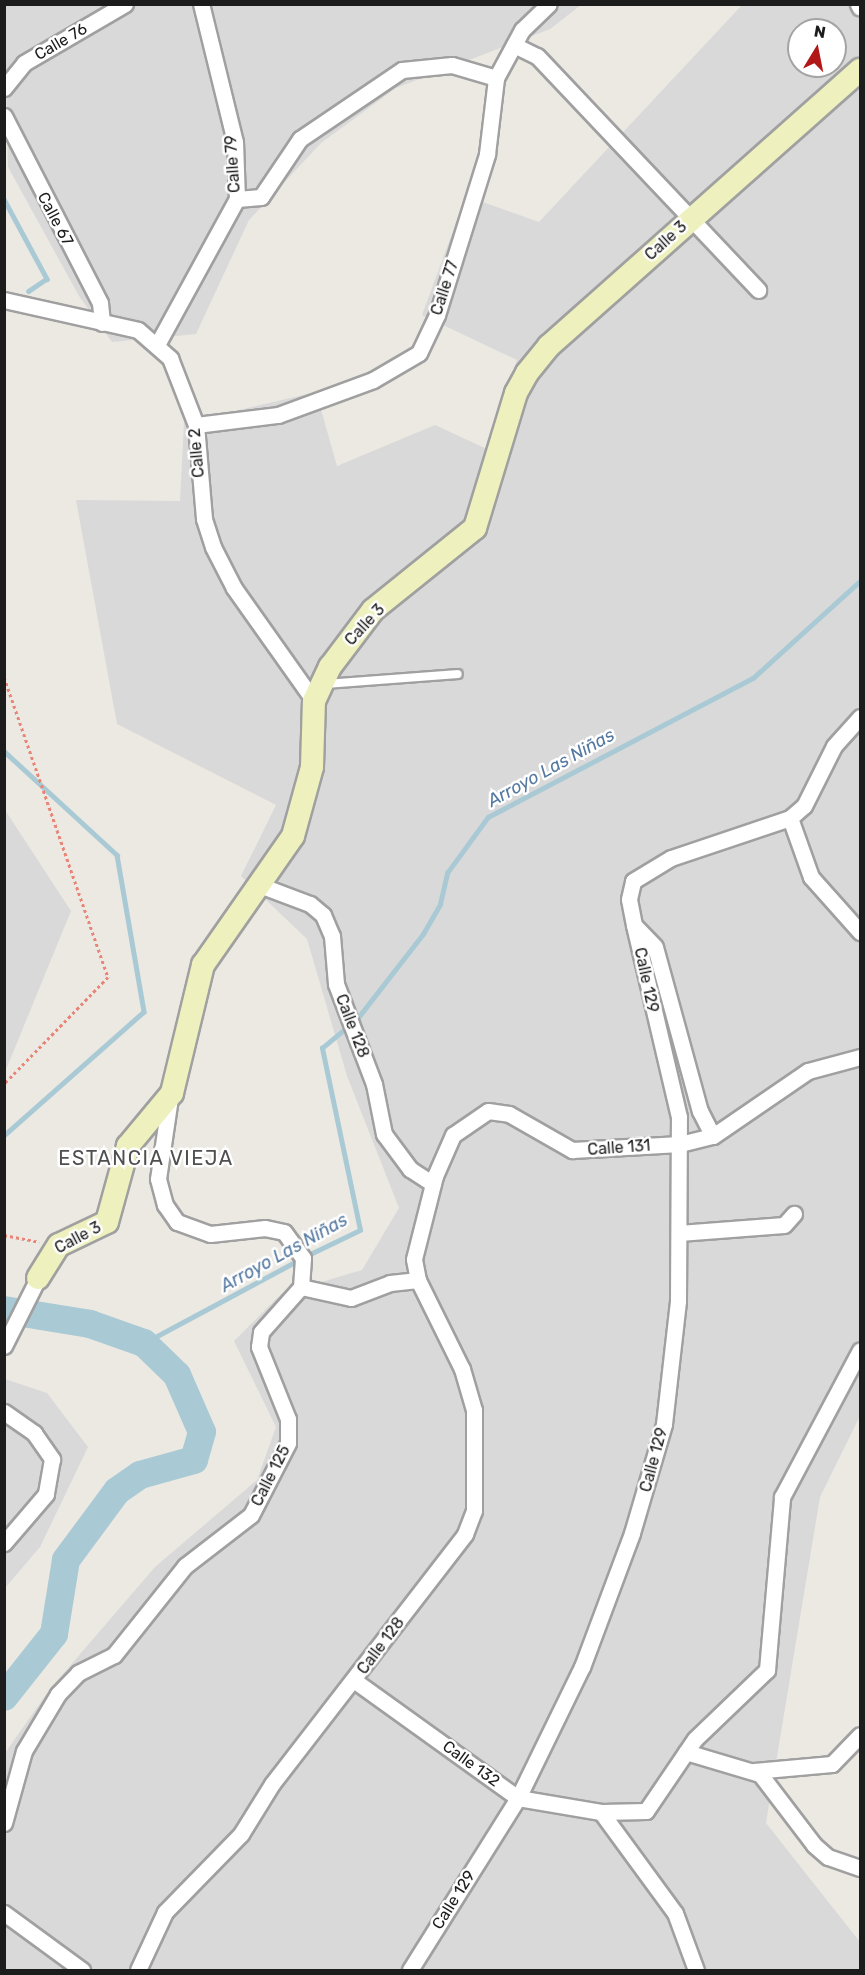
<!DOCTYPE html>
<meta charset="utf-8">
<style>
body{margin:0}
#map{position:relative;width:865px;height:1975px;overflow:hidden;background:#ece9e3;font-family:Rubik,sans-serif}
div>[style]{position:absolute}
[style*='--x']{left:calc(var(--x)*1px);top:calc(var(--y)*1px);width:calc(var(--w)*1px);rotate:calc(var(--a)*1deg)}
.residential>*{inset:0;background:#dad9d9}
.stream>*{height:4.5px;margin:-2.25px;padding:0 2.25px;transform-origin:2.25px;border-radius:2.25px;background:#a9cad5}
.river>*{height:28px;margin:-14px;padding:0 14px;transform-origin:14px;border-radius:14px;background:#a9cad5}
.path>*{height:3px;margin-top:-1.5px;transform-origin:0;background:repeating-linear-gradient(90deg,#e88578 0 3px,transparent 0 6px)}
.roads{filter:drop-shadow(2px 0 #a0a0a0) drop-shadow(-2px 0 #a0a0a0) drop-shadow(0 2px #a0a0a0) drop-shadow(0 -2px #a0a0a0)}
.lane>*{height:8px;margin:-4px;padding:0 4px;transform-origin:4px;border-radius:4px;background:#fff}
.street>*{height:15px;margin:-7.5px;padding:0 7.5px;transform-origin:7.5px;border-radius:7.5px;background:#fff}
.secondary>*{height:22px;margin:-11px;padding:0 11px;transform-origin:11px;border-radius:11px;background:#eef1bd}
span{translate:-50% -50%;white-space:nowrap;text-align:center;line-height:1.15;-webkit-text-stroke:5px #fff;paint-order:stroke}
.street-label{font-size:16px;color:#1c1c1c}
.water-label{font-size:18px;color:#5579a0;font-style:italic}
.quarter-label{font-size:20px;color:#4f4f4f;letter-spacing:1.5px}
.frame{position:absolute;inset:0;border:6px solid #1c1c1c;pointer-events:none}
.north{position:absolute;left:787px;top:18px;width:60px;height:60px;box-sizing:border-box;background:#fff;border:2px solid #a4a4a4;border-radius:50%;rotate:10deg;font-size:16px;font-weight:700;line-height:24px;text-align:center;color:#1c1c1c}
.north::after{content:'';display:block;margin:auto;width:21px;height:27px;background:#b11918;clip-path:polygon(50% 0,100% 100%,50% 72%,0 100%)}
</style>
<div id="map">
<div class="residential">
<div style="clip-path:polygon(4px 5px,581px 5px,550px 29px,396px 88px,321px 143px,249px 220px,196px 334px,112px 342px,79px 296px,8px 167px)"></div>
<div style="clip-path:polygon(evenodd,742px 5px,860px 5px,860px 1416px,820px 1497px,766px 1823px,860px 1942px,860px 1970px,5px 1970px,5px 1753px,50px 1689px,155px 1567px,257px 1480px,276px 1427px,234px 1341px,281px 1294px,362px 1270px,399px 1208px,347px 1076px,307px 939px,241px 876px,276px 805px,117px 724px,76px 500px,180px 501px,184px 423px,316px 392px,337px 466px,435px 425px,487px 449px,517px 360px,422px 315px,466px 196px,539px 222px,742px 5px,799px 30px,835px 30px,835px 66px,799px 66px,799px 30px)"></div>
<div style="clip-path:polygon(5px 810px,71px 911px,5px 1072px,4px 810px)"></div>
<div style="clip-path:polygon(5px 1379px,47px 1393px,88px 1447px,40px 1547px,5px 1588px)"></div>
</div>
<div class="stream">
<div style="--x:4;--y:199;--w:91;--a:61.7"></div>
<div style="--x:47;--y:279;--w:22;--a:146"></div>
<div style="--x:4;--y:751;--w:154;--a:42.6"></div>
<div style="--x:117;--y:855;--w:159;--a:80.2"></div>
<div style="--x:144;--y:1012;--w:187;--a:138.5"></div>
<div style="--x:306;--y:1256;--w:60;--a:-25.7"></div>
<div style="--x:360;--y:1230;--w:186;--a:-101.8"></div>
<div style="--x:322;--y:1048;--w:45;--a:-39.6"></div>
<div style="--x:357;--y:1019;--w:108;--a:-52.2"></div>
<div style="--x:423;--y:934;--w:34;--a:-60"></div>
<div style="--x:440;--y:904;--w:32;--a:-77"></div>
<div style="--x:447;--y:873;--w:69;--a:-53.8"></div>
<div style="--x:488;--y:817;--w:299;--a:-27.7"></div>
<div style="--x:753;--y:678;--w:144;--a:-42.2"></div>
<div style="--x:144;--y:1343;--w:176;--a:-28.2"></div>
</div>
<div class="river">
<div style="--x:4;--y:1310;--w:87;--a:9.2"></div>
<div style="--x:90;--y:1324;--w:57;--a:19.4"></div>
<div style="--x:144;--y:1343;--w:46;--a:44.1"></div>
<div style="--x:177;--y:1375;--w:62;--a:66.3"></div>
<div style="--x:202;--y:1432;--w:29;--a:106"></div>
<div style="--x:194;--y:1460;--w:56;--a:164.5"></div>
<div style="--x:140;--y:1475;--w:28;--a:145"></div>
<div style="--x:117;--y:1491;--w:86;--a:126.5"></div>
<div style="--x:66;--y:1560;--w:75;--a:99.2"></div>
<div style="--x:54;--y:1634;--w:80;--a:128.4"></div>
</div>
<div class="path">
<div style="--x:4;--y:677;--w:318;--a:70.9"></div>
<div style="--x:108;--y:977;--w:149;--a:134.2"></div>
<div style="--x:4;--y:1235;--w:36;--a:11"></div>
</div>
<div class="roads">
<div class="lane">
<div style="--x:326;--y:684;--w:132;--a:-4.3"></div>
</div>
<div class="street">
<div style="--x:858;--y:4;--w:4;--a:63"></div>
<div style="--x:514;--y:45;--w:25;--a:26"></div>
<div style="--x:537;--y:56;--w:322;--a:46.6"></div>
<div style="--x:4;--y:88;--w:32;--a:-51"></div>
<div style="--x:24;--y:63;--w:117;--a:-30.3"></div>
<div style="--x:4;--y:116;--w:210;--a:62.8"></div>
<div style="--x:100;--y:303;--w:20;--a:84"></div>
<div style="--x:237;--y:199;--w:24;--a:-5"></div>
<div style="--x:261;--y:197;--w:70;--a:-56.1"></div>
<div style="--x:300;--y:139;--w:123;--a:-34.1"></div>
<div style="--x:402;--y:70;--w:50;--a:-5.7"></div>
<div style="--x:452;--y:65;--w:46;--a:16.5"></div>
<div style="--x:4;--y:300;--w:137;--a:12.6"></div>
<div style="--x:138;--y:330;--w:43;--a:41.2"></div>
<div style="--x:170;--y:358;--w:72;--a:68.8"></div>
<div style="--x:196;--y:425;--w:94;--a:85.1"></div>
<div style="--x:204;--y:519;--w:29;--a:72"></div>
<div style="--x:213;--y:547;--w:46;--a:62.9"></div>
<div style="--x:234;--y:588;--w:138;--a:54.7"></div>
<div style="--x:158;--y:343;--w:164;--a:-61.3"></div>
<div style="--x:237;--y:199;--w:57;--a:-92"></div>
<div style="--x:235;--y:142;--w:142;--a:-103.8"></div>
<div style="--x:196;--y:425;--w:83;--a:-7"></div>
<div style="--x:278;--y:415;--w:101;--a:-20.2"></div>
<div style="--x:373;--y:380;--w:53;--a:-30.4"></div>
<div style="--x:419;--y:353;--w:42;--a:-64.7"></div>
<div style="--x:437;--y:315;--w:169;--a:-72.7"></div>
<div style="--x:487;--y:154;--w:77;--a:-83.2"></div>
<div style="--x:496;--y:78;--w:55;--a:-61.6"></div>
<div style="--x:522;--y:30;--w:37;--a:-44"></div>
<div style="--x:790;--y:818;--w:63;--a:70.4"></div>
<div style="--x:811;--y:877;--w:74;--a:48.3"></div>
<div style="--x:262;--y:886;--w:51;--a:20.6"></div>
<div style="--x:310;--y:904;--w:17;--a:40"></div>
<div style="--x:323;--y:915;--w:23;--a:67"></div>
<div style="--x:332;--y:936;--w:48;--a:85.2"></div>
<div style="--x:336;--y:984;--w:107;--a:69.2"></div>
<div style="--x:374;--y:1084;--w:51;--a:78.7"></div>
<div style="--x:384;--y:1134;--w:44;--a:53.4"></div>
<div style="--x:410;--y:1169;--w:27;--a:33"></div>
<div style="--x:634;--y:925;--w:30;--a:46"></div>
<div style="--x:655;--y:947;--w:170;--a:74.7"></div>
<div style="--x:700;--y:1111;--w:28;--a:63"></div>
<div style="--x:679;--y:1233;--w:105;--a:-4.4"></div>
<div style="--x:784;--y:1225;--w:15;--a:-48"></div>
<div style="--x:301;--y:1287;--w:51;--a:12.4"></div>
<div style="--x:351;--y:1298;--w:42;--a:-21"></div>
<div style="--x:390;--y:1283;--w:28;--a:-6"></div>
<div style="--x:4;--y:1346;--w:76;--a:-63.4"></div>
<div style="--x:4;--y:1412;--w:37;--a:35"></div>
<div style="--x:34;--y:1433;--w:32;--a:55"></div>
<div style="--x:52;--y:1459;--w:36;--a:100"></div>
<div style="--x:46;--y:1494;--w:65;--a:130.6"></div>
<div style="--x:355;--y:1681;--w:201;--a:35.7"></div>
<div style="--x:518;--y:1798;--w:84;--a:9.6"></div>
<div style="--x:601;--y:1812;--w:45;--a:-1.3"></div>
<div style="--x:646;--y:1811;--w:87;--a:-55.8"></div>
<div style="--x:695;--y:1739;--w:100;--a:-43.8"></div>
<div style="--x:767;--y:1670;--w:174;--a:-85"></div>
<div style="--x:782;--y:1497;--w:166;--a:-62"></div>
<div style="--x:686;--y:1752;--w:77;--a:16.6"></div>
<div style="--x:760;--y:1774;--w:89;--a:52.7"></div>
<div style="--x:814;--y:1845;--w:18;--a:41"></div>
<div style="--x:828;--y:1857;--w:34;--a:19"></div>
<div style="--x:754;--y:1771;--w:78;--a:-5.1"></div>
<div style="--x:832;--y:1764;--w:40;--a:-46"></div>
<div style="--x:601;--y:1812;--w:125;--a:53.8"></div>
<div style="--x:675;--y:1913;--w:61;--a:69.8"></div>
<div style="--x:4;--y:1823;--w:75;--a:-74.5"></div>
<div style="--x:24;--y:1751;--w:66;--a:-59.2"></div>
<div style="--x:58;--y:1694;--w:29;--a:-46"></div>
<div style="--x:78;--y:1673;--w:40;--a:-26.6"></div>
<div style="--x:114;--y:1655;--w:114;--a:-51.4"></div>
<div style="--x:185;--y:1566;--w:83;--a:-37.7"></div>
<div style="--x:251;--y:1515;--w:81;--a:-62.8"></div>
<div style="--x:288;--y:1443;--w:24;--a:-90"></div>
<div style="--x:288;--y:1419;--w:78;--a:-111.9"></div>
<div style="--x:259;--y:1347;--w:15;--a:-82"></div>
<div style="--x:261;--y:1332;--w:60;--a:-48.4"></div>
<div style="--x:301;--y:1287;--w:29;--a:-86"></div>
<div style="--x:303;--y:1258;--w:32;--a:-126"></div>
<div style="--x:284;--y:1232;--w:19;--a:-168"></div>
<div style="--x:265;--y:1228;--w:55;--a:173.8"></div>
<div style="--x:210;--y:1234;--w:35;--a:-160"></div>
<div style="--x:177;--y:1222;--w:21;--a:-125"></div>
<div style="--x:165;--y:1205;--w:27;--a:-105"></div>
<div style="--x:158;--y:1179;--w:82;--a:-81.6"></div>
<div style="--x:4;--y:1913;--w:97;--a:36.2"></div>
<div style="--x:138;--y:1970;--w:64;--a:-65"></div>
<div style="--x:165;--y:1912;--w:109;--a:-45.7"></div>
<div style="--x:241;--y:1834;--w:59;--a:-58.2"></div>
<div style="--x:272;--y:1784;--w:316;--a:-52.3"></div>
<div style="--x:465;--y:1534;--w:25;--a:-69"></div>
<div style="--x:474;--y:1511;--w:101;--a:-90"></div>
<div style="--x:474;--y:1410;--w:43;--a:-106.3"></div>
<div style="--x:462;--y:1369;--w:99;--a:-116.3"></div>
<div style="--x:418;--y:1280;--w:21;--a:-101"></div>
<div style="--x:414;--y:1259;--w:86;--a:-75.8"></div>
<div style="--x:435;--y:1176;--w:45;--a:-66.3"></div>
<div style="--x:453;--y:1135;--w:42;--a:-34.4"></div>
<div style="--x:488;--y:1111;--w:21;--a:8"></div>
<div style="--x:509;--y:1114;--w:73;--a:29.7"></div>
<div style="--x:572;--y:1150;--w:108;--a:-3.2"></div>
<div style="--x:680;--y:1144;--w:34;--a:-14"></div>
<div style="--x:713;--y:1136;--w:115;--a:-34.4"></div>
<div style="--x:808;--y:1071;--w:54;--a:-15.1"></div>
<div style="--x:410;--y:1970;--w:203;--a:-57.9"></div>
<div style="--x:518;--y:1798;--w:146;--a:-64"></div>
<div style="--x:582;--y:1667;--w:143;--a:-69.5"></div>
<div style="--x:632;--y:1533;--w:114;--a:-73.6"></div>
<div style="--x:664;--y:1424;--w:124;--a:-83.5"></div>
<div style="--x:678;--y:1301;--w:184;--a:-89.7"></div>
<div style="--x:679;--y:1117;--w:197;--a:-103.2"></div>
<div style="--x:634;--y:925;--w:26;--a:-101"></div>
<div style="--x:629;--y:899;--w:18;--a:-77"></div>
<div style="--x:633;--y:881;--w:44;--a:-31.2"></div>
<div style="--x:671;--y:858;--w:126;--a:-18.6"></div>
<div style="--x:790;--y:818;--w:18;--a:-41"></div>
<div style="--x:804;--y:806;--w:67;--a:-63.4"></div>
<div style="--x:834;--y:746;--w:39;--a:-48"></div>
</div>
<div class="secondary">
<div style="--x:38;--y:1278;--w:39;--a:-58"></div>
<div style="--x:59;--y:1245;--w:53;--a:-25.6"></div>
<div style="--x:107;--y:1222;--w:79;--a:-74.6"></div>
<div style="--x:128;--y:1146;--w:69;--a:-50.3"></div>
<div style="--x:172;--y:1093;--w:132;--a:-76.4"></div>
<div style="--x:203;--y:965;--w:157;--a:-55.1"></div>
<div style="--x:293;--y:836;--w:72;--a:-74.6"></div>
<div style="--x:312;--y:767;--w:66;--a:-88.3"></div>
<div style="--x:314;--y:701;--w:38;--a:-65"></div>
<div style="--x:330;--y:667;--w:71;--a:-53"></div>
<div style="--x:373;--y:610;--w:131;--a:-38.8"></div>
<div style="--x:475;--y:528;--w:141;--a:-73.1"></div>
<div style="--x:516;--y:393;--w:23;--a:-61"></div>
<div style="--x:527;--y:373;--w:35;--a:-51"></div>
<div style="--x:549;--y:346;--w:416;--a:-41.6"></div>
</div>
</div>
<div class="street-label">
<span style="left:61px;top:42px;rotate:-30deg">Calle 76</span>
<span style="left:233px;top:164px;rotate:-94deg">Calle 79</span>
<span style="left:55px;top:219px;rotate:62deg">Calle 67</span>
<span style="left:666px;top:241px;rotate:-42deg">Calle 3</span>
<span style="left:445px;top:288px;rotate:-72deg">Calle 77</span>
<span style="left:197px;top:453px;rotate:-95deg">Calle 2</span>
<span style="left:365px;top:625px;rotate:-47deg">Calle 3</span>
<span style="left:646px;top:980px;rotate:78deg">Calle 129</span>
<span style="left:352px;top:1026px;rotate:69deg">Calle 128</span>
<span style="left:619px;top:1148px;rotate:-4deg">Calle 131</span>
<span style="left:78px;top:1238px;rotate:-28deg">Calle 3</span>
<span style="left:654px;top:1460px;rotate:-75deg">Calle 129</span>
<span style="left:271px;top:1476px;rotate:-63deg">Calle 125</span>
<span style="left:381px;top:1646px;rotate:-53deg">Calle 128</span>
<span style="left:471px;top:1764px;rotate:36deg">Calle 132</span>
<span style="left:454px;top:1900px;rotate:-58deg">Calle 129</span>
</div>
<div class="water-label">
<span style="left:551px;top:768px;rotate:-29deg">Arroyo Las Niñas</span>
<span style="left:284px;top:1253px;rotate:-29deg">Arroyo Las Niñas</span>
</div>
<div class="quarter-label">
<span style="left:146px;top:1158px">ESTANCIA VIEJA</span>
</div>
<div class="frame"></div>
<div class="north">N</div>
</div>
